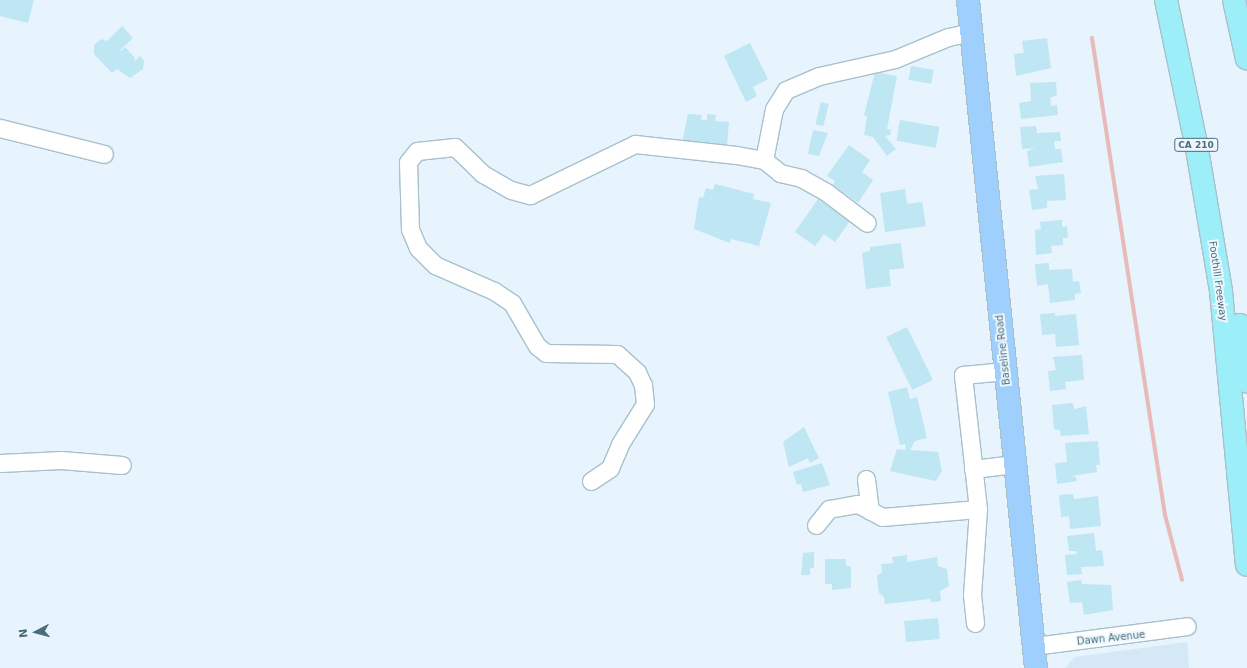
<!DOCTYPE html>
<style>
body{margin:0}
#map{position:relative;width:1247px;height:668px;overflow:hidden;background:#e7f3fd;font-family:"DejaVu Sans",sans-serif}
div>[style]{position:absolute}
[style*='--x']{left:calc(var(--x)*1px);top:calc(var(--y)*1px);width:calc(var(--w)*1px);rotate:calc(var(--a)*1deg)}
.residential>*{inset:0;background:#d5e8f5}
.stream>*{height:4px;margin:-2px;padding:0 2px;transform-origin:2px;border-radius:2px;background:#e8baba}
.building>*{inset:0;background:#bee6f3;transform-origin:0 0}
.roads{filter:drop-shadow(1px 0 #a7c1cb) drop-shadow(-1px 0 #a7c1cb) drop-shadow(0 1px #a7c1cb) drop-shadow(0 -1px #a7c1cb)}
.minor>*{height:17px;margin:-8.5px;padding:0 8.5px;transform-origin:8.5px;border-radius:8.5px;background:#fff}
.major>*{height:22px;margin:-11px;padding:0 11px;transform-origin:11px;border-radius:11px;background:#9ecffd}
.highway>*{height:22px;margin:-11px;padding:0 11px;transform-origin:11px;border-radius:11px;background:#9ceef9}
span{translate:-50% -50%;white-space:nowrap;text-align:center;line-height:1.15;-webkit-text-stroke:4px #eef7ff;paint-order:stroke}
.shield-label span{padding:1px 3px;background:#eef7ff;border:1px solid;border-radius:3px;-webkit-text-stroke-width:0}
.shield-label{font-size:9px;color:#4a6e78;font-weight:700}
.street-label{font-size:10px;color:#4a6e78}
.north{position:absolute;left:16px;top:612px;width:40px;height:40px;-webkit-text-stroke:3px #eef7ff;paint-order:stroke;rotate:264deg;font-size:11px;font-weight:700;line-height:16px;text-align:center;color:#4a6e78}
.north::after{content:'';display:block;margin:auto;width:14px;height:18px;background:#4a6e78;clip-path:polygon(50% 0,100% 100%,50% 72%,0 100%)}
</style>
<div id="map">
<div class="residential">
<div style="clip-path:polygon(1187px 642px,1189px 668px,1065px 668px,1075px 657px)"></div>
</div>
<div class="stream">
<div style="--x:1092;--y:38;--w:483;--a:81.3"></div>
<div style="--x:1165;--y:515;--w:67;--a:75.3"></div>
</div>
<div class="building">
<div style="clip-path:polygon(0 0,34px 0,28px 23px,0 16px)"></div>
<div style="clip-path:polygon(122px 26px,133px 38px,120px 50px,117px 47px,121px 51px,125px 47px,135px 58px,134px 62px,140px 56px,144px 61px,143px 69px,130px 78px,117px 69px,112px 73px,94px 54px,94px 45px,101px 39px,107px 41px)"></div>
<div style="clip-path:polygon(1047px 38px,1051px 68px,1016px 76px,1014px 54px,1024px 53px,1022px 41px)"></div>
<div style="clip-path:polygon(750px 43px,768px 79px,753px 87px,757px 96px,746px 102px,724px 56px)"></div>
<div style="left:911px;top:66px;width:23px;height:14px;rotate:10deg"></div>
<div style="clip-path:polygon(875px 72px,897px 76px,887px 129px,891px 130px,890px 135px,885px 136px,896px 149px,887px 156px,873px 137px,864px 135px,867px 117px,864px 115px)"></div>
<div style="clip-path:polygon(1056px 82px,1057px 95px,1050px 98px,1051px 106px,1057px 105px,1058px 115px,1021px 119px,1019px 103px,1031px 101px,1030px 83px)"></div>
<div style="left:821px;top:102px;width:8px;height:23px;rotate:14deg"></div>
<div style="clip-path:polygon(688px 114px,702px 115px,701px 120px,707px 120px,707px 114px,716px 115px,715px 121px,729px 122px,727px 146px,682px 143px)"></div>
<div style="left:900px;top:120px;width:40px;height:21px;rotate:10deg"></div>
<div style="clip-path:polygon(1036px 126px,1037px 133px,1060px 132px,1061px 141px,1054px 141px,1055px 149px,1061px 149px,1063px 162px,1029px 167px,1027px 151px,1035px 148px,1022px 149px,1020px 127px)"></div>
<div style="clip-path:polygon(813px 130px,828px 133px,819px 156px,808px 154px)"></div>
<div style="clip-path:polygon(849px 145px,870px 160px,862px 172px,873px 180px,858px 203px,833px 185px,835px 181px,827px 176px)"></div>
<div style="clip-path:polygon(1064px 174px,1066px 200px,1047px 201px,1047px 208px,1032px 210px,1029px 190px,1038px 189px,1035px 176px)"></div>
<div style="clip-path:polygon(715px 184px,754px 194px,753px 199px,771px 203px,759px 246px,731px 239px,730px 243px,694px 229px,699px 197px,703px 198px,706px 188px,713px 190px)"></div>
<div style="clip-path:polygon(905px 189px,907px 204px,922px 202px,926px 226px,885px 232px,880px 193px)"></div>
<div style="clip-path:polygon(818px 199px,850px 221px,835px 242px,824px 234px,815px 246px,795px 232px)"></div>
<div style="clip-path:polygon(1062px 220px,1062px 227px,1067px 226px,1068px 238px,1063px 238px,1063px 245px,1051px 246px,1052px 253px,1036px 255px,1035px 230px,1041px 229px,1040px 222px)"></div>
<div style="clip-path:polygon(901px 243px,904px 268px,889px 270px,891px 286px,866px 289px,862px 253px,870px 251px,870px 247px)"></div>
<div style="clip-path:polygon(1049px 263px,1049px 270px,1072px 269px,1073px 282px,1079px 281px,1081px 293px,1075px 294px,1075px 300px,1050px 303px,1048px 284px,1037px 286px,1035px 264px)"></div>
<div style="clip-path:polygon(1055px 313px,1055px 316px,1076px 314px,1079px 345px,1056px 347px,1055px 334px,1042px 335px,1040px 314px)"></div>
<div style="left:907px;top:327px;width:59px;height:23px;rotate:64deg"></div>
<div style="clip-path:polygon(1082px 355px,1084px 380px,1065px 382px,1066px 389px,1050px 391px,1048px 371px,1056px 370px,1053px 357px)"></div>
<div style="clip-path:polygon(907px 387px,910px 399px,917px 397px,927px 438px,915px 441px,910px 450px,938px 452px,942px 471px,936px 481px,890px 471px,897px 449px,906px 450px,905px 444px,900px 445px,888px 392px)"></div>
<div style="clip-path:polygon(1073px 403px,1074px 409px,1068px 411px,1086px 406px,1089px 434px,1061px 436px,1060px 430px,1054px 429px,1052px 405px)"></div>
<div style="clip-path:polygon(804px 427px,819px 458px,810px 463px,808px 458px,789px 467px,783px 442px)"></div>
<div style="clip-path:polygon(1098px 441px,1100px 465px,1096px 465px,1097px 472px,1071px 476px,1076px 477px,1077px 481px,1057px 484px,1055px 463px,1067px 462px,1065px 443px)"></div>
<div style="clip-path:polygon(822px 463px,830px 485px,803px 492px,801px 484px,797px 485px,793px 472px)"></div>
<div style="clip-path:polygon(1073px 494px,1074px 499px,1098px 496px,1101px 526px,1070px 529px,1069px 516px,1061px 517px,1059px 495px)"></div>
<div style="clip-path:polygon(1094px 533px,1096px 551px,1102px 550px,1104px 566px,1081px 567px,1082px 574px,1067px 575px,1065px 555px,1077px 554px,1076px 551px,1069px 551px,1067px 536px)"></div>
<div style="clip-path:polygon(814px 552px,814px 568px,810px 568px,810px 575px,801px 575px,803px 553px)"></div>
<div style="clip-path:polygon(907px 555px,907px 562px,937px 557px,938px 566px,947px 569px,949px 586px,940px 591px,941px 601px,931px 602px,930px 599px,885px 604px,884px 597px,879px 593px,877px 576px,882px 572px,881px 564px,893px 563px,892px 557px)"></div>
<div style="clip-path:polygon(825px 559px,846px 559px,846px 565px,851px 567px,851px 588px,832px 590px,832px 584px,825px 584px)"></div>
<div style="clip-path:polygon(1081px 580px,1082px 584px,1111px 585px,1113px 610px,1084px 615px,1082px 602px,1070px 603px,1067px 582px)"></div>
<div style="left:938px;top:618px;width:21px;height:34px;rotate:85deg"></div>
</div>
<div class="roads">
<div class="minor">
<div style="--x:0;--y:128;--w:107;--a:14"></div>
<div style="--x:764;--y:160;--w:52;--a:-78.9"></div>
<div style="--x:774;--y:109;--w:22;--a:-58"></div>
<div style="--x:786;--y:90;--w:36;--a:-23"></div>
<div style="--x:819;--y:76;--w:78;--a:-12.6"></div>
<div style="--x:895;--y:59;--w:57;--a:-22.5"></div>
<div style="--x:948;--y:37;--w:24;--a:-12"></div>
<div style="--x:0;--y:463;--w:61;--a:-2.8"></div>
<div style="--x:61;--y:460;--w:61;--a:4.7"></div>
<div style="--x:973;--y:469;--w:42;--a:-6.8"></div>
<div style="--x:866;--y:479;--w:32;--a:83"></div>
<div style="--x:591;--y:481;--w:23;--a:-34"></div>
<div style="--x:610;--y:468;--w:26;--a:-67"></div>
<div style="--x:620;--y:444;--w:47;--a:-58"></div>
<div style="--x:645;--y:404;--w:19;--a:-96"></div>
<div style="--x:643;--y:385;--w:14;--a:-115"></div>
<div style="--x:637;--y:372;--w:27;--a:-138"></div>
<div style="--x:617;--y:354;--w:71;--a:-179.2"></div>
<div style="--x:546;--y:353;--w:11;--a:-142"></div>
<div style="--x:537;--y:346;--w:50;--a:-120.2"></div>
<div style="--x:512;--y:303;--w:22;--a:-146"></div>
<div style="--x:494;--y:291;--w:64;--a:-156.2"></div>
<div style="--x:435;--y:265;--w:24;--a:-135"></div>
<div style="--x:418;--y:248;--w:21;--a:-113"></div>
<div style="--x:410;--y:229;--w:67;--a:-91.7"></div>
<div style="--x:408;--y:162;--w:14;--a:-51"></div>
<div style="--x:417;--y:151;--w:38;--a:-6"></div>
<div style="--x:455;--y:147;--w:39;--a:44"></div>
<div style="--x:483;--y:174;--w:32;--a:30"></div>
<div style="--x:511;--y:190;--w:20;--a:15"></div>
<div style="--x:530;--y:195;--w:117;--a:-25.9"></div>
<div style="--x:635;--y:144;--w:102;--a:6.2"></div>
<div style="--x:736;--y:155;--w:28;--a:10"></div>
<div style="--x:764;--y:160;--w:21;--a:39"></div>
<div style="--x:780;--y:173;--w:22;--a:13"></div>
<div style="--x:801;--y:178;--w:29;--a:29"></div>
<div style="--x:826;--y:192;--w:51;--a:37.1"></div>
<div style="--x:816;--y:525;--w:21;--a:-51"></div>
<div style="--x:829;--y:509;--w:29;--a:-10"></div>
<div style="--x:858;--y:504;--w:27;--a:28"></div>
<div style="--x:882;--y:517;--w:96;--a:-4.8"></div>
<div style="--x:978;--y:509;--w:135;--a:-96.4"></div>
<div style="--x:963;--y:375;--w:42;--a:-5.4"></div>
<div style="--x:975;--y:623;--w:28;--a:-96"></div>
<div style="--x:972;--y:595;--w:86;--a:-86"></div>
<div style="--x:1034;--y:646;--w:154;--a:-7.4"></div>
</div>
<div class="major">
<div style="--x:968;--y:0;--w:671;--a:84.19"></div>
</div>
<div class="highway">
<div style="--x:1166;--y:0;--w:146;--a:78.2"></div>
<div style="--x:1196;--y:143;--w:150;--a:80.4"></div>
<div style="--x:1221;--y:291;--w:275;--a:84.6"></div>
<div style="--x:1234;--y:0;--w:60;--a:77.6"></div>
<div style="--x:1240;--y:325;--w:57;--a:83"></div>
</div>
</div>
<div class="shield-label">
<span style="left:1196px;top:145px">CA 210</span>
</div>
<div class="street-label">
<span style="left:1218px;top:281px;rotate:82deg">Foothill Freeway</span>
<span style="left:1003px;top:350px;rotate:-96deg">Baseline Road</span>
<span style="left:1111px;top:638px;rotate:-6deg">Dawn Avenue</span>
</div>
<div class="north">N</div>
</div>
